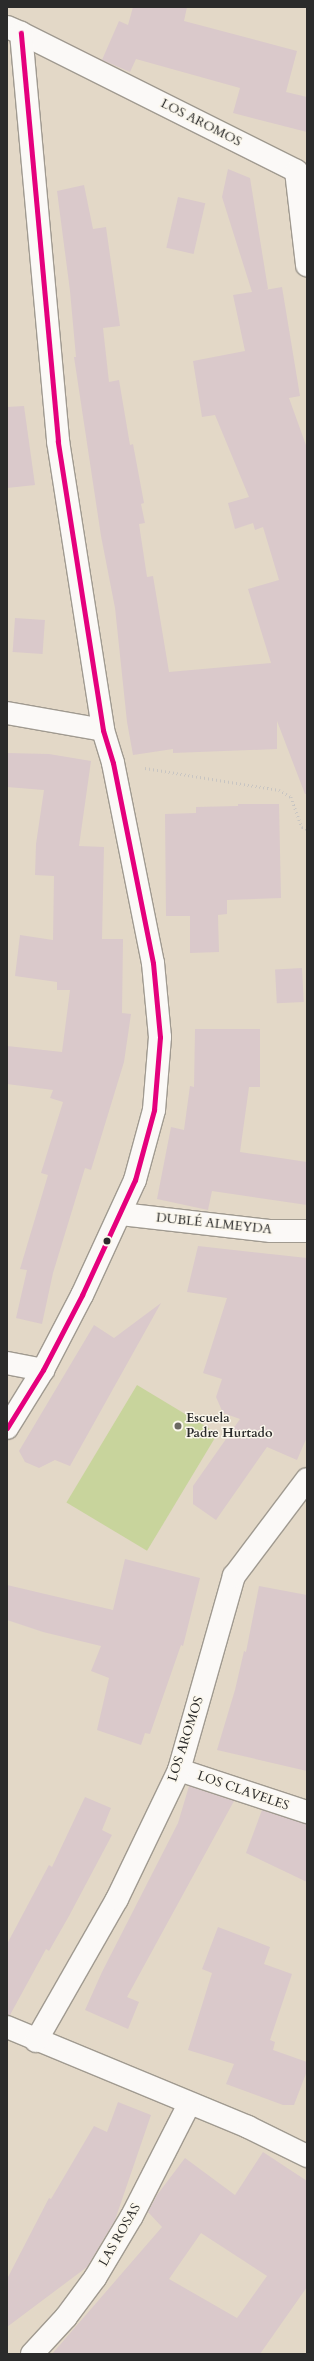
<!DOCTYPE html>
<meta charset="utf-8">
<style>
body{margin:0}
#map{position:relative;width:314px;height:2361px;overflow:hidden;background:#e3d8c7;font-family:Cardo,serif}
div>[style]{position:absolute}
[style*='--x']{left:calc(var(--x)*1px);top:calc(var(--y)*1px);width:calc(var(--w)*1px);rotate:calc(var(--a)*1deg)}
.green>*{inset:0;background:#c8d49c;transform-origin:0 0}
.building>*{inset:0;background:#dac9cb;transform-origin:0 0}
.path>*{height:2.5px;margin-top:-1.25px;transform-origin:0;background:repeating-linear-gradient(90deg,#c8c5c2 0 1px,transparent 0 4px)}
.roads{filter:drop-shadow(1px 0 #a09a90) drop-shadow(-1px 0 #a09a90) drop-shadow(0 1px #a09a90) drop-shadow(0 -1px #a09a90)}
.minor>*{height:22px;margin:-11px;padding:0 11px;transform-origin:11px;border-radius:11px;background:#fbf9f7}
.tertiary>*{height:22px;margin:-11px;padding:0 11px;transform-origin:11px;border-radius:11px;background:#fbf9f7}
.bus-1>*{height:5px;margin:-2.5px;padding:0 2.5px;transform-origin:2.5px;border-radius:2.5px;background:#e5007d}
.dots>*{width:11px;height:11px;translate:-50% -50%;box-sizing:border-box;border:2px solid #fbf7ec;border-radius:50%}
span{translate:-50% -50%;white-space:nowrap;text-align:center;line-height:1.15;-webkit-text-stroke:3px #fbf7ec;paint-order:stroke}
.street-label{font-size:13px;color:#2b2b2b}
.poi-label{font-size:13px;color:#2b2b2b;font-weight:700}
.left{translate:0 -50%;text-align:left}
.frame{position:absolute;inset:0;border:8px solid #2b2b2b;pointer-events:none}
</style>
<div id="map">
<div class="green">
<div style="left:137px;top:1385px;width:94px;height:137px;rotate:31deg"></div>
</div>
<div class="building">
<div style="clip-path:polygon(133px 7px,187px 7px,184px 21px,297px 51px,286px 92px,307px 97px,307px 132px,233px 113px,240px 88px,136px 59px,130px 72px,102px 60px,119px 21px,128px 25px)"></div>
<div style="clip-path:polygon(228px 169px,250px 178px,268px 289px,265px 290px,282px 287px,300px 396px,289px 398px,307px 448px,307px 794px,305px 794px,277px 721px,277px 749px,173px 753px,173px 749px,133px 755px,127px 722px,115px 608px,101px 536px,74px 357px,76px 357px,70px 291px,57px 191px,84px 185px,93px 229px,106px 227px,120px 326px,103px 328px,109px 382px,119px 380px,130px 445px,133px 444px,144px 503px,141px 504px,145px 523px,139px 524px,147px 577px,153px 576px,169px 672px,271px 663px,248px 589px,279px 580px,263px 527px,255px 530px,253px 523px,235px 529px,228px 503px,249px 497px,215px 415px,202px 417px,193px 361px,245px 351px,233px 295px,252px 292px,222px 197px)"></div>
<div style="left:178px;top:197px;width:28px;height:52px;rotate:13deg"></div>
<div style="clip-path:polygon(24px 406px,35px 485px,7px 488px,7px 407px)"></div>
<div style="left:15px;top:618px;width:30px;height:34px;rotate:4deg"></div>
<div style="clip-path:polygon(7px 753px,49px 754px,91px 761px,79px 846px,104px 847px,102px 939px,123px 939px,122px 1013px,131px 1014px,124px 1062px,91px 1170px,85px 1168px,53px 1273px,42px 1324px,16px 1318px,27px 1270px,20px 1269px,48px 1175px,41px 1173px,63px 1102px,50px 1098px,53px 1090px,7px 1084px,7px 1046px,62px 1052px,70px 990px,57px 990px,57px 982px,15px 976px,20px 935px,53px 940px,54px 876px,35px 875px,36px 844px,44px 790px,7px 787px)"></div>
<div style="clip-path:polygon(238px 804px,279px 804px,281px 898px,227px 900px,227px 914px,218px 915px,219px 952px,190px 953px,190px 916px,166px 916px,165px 814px,196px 813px,196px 807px,238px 806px)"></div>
<div style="left:302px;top:968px;width:34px;height:27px;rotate:87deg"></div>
<div style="clip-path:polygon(195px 1029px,260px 1029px,260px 1087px,249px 1087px,240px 1152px,307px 1162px,307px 1205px,212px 1191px,208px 1210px,157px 1199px,171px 1127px,184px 1130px,190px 1086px,194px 1087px)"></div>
<div style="clip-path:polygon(198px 1246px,307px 1258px,307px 1437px,297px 1460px,267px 1447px,216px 1520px,193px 1504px,193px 1486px,240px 1419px,223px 1413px,216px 1397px,222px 1379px,203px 1373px,227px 1298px,187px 1292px)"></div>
<div style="clip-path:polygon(161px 1303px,70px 1466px,55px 1460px,39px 1468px,25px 1462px,19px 1451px,94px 1325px,114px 1338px)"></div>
<div style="clip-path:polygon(125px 1559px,200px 1578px,183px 1646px,181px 1645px,150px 1734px,145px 1733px,141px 1745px,97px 1730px,109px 1678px,91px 1671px,101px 1646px,43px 1632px,7px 1620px,7px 1585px,113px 1610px)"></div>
<div style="clip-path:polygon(259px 1586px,307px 1595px,307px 1771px,217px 1750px,235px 1690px,244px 1651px,246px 1652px)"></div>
<div style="clip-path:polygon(189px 1786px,234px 1801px,127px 1997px,139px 2002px,128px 2029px,85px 2010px,102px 1972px,178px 1823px)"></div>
<div style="clip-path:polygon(85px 1797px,111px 1808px,102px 1830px,112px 1835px,69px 1916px,49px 1951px,46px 1949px,10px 2015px,7px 2015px,7px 1944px,49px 1865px,52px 1867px)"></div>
<div style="clip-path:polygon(262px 1810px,307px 1824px,307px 1882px,246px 1853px)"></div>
<div style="clip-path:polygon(218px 1927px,270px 1947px,264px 1964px,292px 1974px,270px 2040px,275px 2042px,273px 2050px,307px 2062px,307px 2071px,294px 2105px,283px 2105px,226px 2084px,234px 2064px,188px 2050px,212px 1973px,202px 1969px)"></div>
<div style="clip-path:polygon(118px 2102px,151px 2115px,115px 2220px,87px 2267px,7px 2327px,7px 2279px,49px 2198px,51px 2199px,94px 2126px,107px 2132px)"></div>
<div style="clip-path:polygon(evenodd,263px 2152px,307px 2181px,307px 2287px,260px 2354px,52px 2354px,162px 2227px,148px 2212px,157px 2195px,185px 2158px,235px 2195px,263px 2152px,201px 2233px,267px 2276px,237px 2318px,169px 2279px,201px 2233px)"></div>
</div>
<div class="path">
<div style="--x:145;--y:768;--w:136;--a:9.3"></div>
<div style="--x:279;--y:790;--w:14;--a:30"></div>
<div style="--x:291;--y:797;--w:32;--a:70"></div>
<div style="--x:302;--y:827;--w:5;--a:22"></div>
</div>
<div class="roads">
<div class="minor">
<div style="--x:21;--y:33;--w:308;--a:26.6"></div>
<div style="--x:296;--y:171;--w:95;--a:83.3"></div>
<div style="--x:7;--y:713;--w:97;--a:10"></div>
<div style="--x:121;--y:1214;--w:151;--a:6.5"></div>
<div style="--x:271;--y:1231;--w:36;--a:0"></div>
<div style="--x:7;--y:1363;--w:37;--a:11"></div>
<div style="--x:179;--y:1770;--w:135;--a:18.2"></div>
<div style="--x:7;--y:2027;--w:261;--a:22.5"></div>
<div style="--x:248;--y:2127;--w:66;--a:26.2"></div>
<div style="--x:36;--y:2041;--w:163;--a:-60.3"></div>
<div style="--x:117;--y:1899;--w:143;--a:-64.3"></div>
<div style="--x:179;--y:1770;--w:202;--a:-74.2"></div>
<div style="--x:234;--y:1576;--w:121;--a:-53"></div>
<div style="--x:32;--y:2354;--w:50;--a:-47.4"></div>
<div style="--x:66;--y:2317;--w:49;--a:-53.4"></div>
<div style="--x:95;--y:2278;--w:72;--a:-59.2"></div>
<div style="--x:132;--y:2216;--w:126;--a:-63"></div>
</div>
<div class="tertiary">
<div style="--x:7;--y:27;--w:15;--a:23"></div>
<div style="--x:21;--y:33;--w:410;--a:84.8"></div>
<div style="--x:58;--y:441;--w:292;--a:81.1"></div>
<div style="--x:103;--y:730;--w:34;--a:73"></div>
<div style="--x:113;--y:763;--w:204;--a:78.7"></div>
<div style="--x:153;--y:963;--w:74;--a:84.6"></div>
<div style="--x:160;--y:1037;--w:73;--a:94.7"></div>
<div style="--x:154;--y:1110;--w:73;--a:105.2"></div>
<div style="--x:135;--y:1180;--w:127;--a:114.7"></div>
<div style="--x:82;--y:1295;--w:85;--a:117.5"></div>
<div style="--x:43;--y:1370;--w:68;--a:121.8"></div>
</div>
</div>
<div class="bus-1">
<div style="--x:7;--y:1428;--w:68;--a:-58.2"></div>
<div style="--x:43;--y:1370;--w:85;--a:-62.5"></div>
<div style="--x:82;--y:1295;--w:127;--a:-65.3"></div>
<div style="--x:135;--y:1180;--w:73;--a:-74.8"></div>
<div style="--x:154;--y:1110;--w:73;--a:-85.3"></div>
<div style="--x:160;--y:1037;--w:74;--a:-95.4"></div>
<div style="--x:153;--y:963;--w:204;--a:-101.3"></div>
<div style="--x:113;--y:763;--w:34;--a:-107"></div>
<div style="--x:103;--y:730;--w:292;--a:-98.9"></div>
<div style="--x:58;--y:441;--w:410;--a:-95.2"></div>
</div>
<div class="dots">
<div style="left:107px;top:1241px;background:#2b2b2b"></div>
<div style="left:178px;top:1426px;background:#6b6862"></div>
</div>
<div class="street-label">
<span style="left:201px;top:123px;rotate:27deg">LOS AROMOS</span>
<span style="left:214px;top:1224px;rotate:6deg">DUBLÉ ALMEYDA</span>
<span style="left:186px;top:1739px;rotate:-72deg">LOS AROMOS</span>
<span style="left:243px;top:1791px;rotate:19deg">LOS CLAVELES</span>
<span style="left:120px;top:2235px;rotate:-60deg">LAS ROSAS</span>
</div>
<div class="poi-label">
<span class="left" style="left:186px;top:1426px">Escuela<br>Padre Hurtado</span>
</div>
<div class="frame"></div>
</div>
